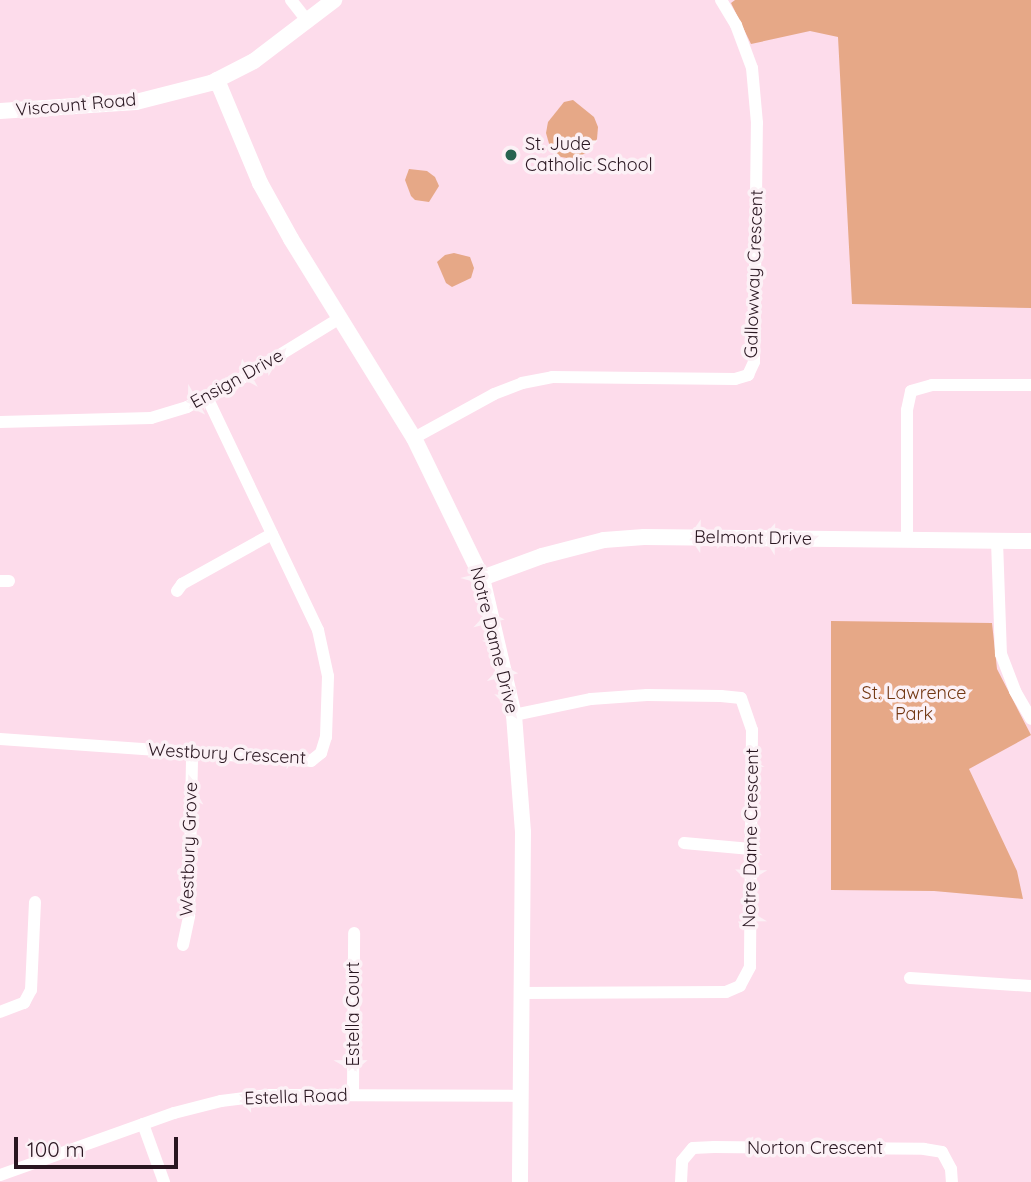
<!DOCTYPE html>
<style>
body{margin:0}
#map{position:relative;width:1031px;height:1182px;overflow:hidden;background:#fddceb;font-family:Quicksand,sans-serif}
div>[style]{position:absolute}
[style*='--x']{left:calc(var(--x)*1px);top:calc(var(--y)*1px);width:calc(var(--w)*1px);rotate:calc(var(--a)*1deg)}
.green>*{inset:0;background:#e6a887}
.minor>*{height:12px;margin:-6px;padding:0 6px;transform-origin:6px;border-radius:6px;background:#fff}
.tertiary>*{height:16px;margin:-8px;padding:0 8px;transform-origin:8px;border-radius:8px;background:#fff}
.dots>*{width:19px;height:19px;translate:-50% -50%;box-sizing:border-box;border:4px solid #fcf1f6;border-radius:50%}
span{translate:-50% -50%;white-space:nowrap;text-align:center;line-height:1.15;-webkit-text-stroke:7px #fcf1f6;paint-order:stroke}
.street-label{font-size:18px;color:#291620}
.poi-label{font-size:18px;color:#291620}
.left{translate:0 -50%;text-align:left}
.park-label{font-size:18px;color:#723712}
.scale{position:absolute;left:14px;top:1137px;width:164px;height:32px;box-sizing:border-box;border:4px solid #291620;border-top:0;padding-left:9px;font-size:21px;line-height:24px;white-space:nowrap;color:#291620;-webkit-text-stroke:5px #fcf1f6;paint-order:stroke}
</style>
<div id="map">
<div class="green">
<div style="clip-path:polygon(735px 0,1031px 0,1031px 308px,852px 304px,838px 37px,810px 31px,751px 44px,731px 3px)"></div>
<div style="clip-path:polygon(573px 100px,594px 117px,598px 127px,597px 139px,588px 152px,573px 159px,561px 157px,550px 147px,546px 133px,548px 122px,564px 102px)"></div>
<div style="clip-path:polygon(409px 169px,427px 171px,435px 177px,439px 186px,429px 202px,415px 200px,411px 196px,405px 180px)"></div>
<div style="clip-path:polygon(454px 253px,470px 257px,474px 268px,471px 278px,452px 287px,446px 283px,437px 262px,445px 255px)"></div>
<div style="clip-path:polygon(831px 621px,992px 623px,997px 669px,1031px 735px,969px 769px,1017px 871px,1023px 899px,934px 891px,831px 890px)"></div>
</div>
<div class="minor">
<div style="--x:291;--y:0;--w:28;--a:52"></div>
<div style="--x:0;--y:422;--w:151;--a:-1.5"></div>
<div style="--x:151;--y:418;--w:38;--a:-17"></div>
<div style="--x:187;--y:407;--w:53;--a:-27.1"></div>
<div style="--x:234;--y:383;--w:124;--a:-31.5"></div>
<div style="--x:414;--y:438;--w:91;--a:-28.8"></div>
<div style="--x:494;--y:394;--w:30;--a:-21"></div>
<div style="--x:522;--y:383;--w:31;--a:-11"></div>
<div style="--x:552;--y:377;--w:183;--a:0.6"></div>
<div style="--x:735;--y:379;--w:14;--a:-17"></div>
<div style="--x:748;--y:375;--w:14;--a:-65"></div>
<div style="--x:754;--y:362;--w:239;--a:-89.3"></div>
<div style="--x:757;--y:123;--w:55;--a:-95.2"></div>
<div style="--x:752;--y:68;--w:46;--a:-110.4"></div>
<div style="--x:736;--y:25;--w:29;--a:-121"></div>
<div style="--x:907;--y:539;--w:129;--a:-90"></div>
<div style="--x:907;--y:410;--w:19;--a:-78"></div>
<div style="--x:911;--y:391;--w:22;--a:-16"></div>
<div style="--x:932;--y:385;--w:99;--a:0"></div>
<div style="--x:997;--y:541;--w:113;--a:88"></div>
<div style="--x:1001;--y:654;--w:40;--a:69"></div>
<div style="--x:1015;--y:691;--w:32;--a:60"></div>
<div style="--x:0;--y:581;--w:9;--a:0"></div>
<div style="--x:177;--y:591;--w:9;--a:-54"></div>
<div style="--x:182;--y:584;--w:103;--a:-29.1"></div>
<div style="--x:514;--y:715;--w:79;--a:-11.7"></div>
<div style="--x:591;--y:699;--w:56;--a:-4.1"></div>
<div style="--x:647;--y:695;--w:74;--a:0.8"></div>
<div style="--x:721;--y:696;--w:20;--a:6"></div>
<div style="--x:741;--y:698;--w:34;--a:71"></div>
<div style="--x:752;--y:730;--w:237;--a:90.5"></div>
<div style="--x:750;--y:967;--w:21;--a:118"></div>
<div style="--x:740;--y:986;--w:15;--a:157"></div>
<div style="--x:726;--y:992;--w:205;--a:179.7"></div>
<div style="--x:0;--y:739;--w:312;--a:4"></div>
<div style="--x:311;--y:761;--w:13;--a:-39"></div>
<div style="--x:321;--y:753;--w:17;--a:-73"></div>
<div style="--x:326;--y:737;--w:61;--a:-88.1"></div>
<div style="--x:328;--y:676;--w:47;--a:-102.3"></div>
<div style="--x:318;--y:630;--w:258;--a:-115.5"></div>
<div style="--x:684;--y:843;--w:67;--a:5.1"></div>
<div style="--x:183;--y:945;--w:30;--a:-78"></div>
<div style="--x:189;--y:916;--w:163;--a:-88.9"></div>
<div style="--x:910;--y:978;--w:121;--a:3.8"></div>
<div style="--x:0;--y:1012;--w:26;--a:-21"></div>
<div style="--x:24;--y:1003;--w:15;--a:-62"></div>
<div style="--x:31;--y:990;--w:88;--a:-87.4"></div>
<div style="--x:353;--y:1095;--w:162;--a:-89.6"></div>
<div style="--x:143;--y:1124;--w:62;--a:70.1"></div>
<div style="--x:0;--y:1175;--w:185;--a:-19.6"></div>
<div style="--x:174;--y:1113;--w:49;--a:-14.3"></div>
<div style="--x:221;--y:1101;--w:48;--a:-7.1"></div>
<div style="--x:269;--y:1095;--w:251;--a:0.2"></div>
<div style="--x:681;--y:1182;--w:21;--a:-87"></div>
<div style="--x:682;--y:1161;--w:17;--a:-50"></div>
<div style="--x:693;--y:1148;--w:21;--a:-3"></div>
<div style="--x:714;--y:1147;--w:210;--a:0.5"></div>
<div style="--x:924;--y:1149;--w:18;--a:9"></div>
<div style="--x:942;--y:1152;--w:19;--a:62"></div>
<div style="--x:951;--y:1169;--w:13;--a:86"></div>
</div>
<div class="tertiary">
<div style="--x:217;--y:80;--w:112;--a:67.3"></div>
<div style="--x:260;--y:183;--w:64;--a:61"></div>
<div style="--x:291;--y:239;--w:234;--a:58.3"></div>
<div style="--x:414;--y:438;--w:156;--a:64.1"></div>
<div style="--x:482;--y:578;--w:141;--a:76.9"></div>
<div style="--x:514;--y:715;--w:117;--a:85.6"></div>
<div style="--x:523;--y:832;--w:350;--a:90.5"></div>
<div style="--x:0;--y:111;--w:136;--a:-3.8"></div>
<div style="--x:136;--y:102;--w:77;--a:-14.2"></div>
<div style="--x:211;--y:83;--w:48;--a:-27.1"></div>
<div style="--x:254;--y:61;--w:101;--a:-37.3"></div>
<div style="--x:482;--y:578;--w:64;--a:-20.1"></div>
<div style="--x:542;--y:556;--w:64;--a:-14.5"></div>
<div style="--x:604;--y:540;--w:40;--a:-4.3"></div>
<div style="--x:644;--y:537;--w:387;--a:0.6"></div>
</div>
<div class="dots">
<div style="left:511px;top:155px;background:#266450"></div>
</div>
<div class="street-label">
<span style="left:76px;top:105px;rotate:-5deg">Viscount Road</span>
<span style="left:754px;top:274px;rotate:-88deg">Gallowway Crescent</span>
<span style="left:237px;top:379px;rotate:-29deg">Ensign Drive</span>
<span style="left:753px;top:538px;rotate:1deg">Belmont Drive</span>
<span style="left:494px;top:640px;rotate:76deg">Notre Dame Drive</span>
<span style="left:227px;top:754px;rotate:3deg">Westbury Crescent</span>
<span style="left:751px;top:838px;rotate:-89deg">Notre Dame Crescent</span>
<span style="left:189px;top:849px;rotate:-88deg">Westbury Grove</span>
<span style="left:353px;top:1014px;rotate:-90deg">Estella Court</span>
<span style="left:296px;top:1097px;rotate:-2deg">Estella Road</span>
<span style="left:815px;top:1148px">Norton Crescent</span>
</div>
<div class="poi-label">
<span class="left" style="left:525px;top:155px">St. Jude<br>Catholic School</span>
</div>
<div class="park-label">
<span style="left:914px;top:704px">St. Lawrence<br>Park</span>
</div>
<div class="scale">100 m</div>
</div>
